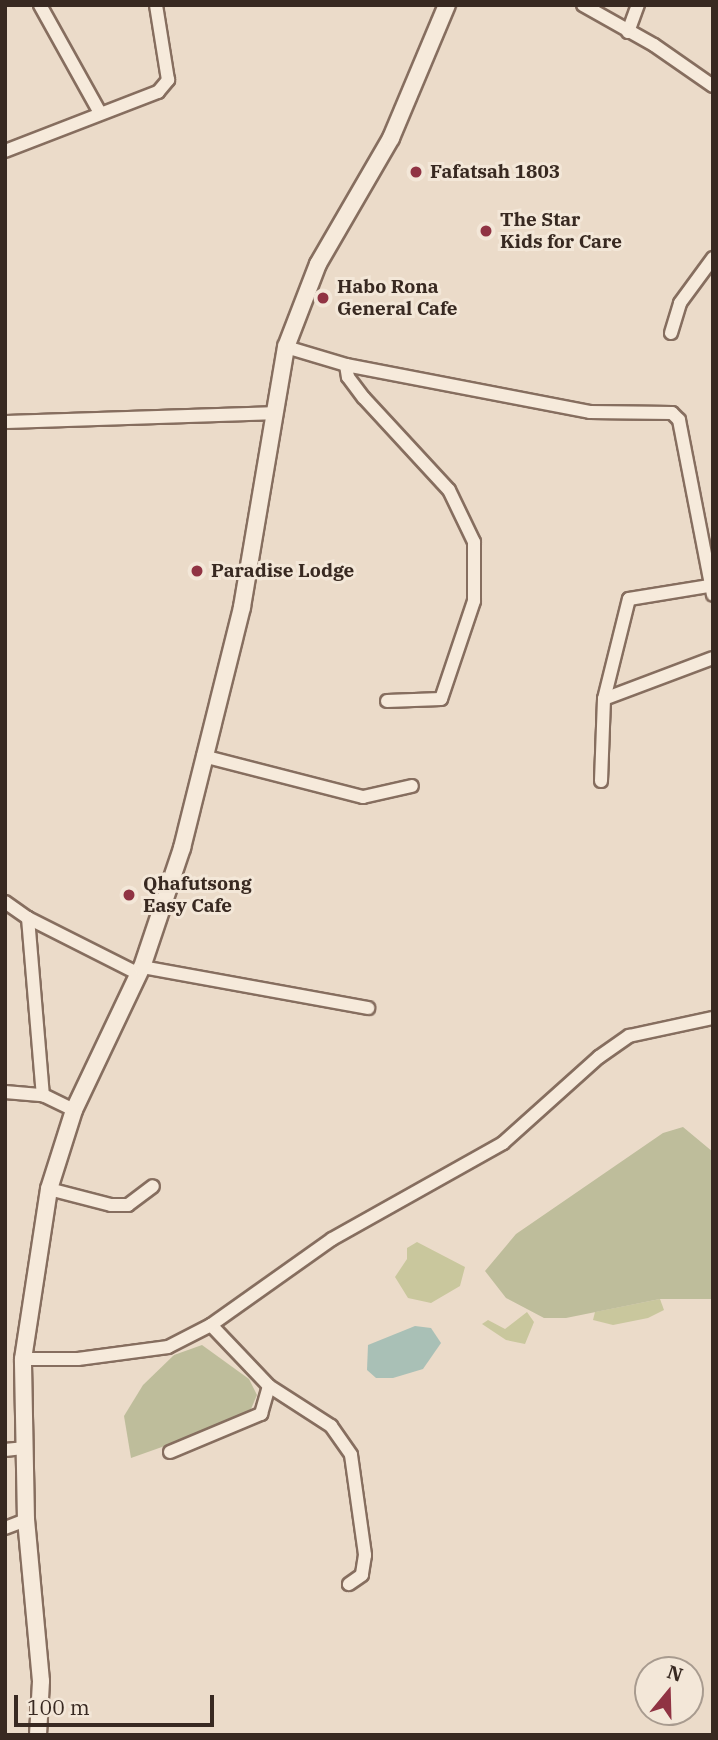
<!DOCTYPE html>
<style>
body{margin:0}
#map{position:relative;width:718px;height:1740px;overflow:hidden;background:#ebdbc9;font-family:"IBM Plex Serif",serif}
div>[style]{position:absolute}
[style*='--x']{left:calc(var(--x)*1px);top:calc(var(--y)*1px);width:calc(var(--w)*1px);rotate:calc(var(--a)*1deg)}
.green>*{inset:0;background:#c9c79d}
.cemetery>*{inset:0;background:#bebd9b}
.water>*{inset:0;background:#a9c0b6}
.roads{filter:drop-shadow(2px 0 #866e5f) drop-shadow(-2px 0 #866e5f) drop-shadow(0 2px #866e5f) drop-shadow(0 -2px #866e5f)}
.minor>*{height:12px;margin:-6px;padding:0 6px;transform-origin:6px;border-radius:6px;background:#f6eadb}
.secondary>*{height:16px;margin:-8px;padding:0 8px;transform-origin:8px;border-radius:8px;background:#f6eadb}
.dots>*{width:19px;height:19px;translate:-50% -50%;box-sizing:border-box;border:4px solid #f3e7d8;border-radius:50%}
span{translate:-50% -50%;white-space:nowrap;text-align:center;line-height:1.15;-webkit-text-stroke:6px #f3e7d8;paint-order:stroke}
.poi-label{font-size:19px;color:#382921;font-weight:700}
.left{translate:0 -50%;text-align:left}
.frame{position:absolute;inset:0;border:7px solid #382921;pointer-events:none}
.north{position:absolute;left:634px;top:1656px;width:70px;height:70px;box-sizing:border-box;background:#f3e7d8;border:2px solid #a89b8f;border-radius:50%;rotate:19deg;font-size:19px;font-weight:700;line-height:28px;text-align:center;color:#382921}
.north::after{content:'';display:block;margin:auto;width:24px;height:32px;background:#903343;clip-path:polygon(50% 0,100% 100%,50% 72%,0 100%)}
.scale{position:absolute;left:14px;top:1695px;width:200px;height:32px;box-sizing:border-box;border:4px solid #382921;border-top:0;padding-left:9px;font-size:21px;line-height:24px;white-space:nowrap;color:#382921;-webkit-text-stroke:5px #f3e7d8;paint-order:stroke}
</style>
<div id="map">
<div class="green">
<div style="clip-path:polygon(417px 1242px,465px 1267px,460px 1286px,431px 1303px,408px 1298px,395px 1277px,407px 1259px,407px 1248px)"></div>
<div style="clip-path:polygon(660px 1299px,664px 1310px,648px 1318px,613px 1325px,593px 1320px,595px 1312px)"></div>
<div style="clip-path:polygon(527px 1312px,534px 1322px,525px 1344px,506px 1340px,482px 1324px,488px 1320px,505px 1329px)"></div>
</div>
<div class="cemetery">
<div style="clip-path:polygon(683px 1127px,713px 1152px,713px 1299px,660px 1299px,566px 1318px,544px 1318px,506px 1298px,485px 1271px,516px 1234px,663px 1133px)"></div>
<div style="clip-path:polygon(202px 1345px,249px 1379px,257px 1395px,251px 1409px,235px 1421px,131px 1458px,124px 1416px,143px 1385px,174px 1355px)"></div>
</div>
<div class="water">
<div style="clip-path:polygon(415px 1326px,431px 1328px,441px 1343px,423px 1369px,393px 1378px,376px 1378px,367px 1370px,368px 1345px)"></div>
</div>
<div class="roads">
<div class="minor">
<div style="--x:40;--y:5;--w:121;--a:60.9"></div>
<div style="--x:583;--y:5;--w:81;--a:29.4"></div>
<div style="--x:654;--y:45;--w:72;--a:34.8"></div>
<div style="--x:628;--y:32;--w:29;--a:-70"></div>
<div style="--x:5;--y:151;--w:164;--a:-21.1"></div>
<div style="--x:158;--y:92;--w:16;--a:-50"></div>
<div style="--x:168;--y:80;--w:76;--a:-99.1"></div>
<div style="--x:671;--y:333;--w:31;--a:-73"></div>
<div style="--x:680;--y:303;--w:56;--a:-53.7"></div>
<div style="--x:286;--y:347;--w:63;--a:16.7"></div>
<div style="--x:346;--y:365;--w:248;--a:10.9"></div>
<div style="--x:590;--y:412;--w:82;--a:0.7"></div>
<div style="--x:672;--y:413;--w:10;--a:45"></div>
<div style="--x:679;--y:420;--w:178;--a:79"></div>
<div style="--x:346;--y:365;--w:12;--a:81"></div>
<div style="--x:348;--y:377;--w:26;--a:53"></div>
<div style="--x:364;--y:398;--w:125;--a:47.3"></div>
<div style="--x:449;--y:490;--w:58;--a:64.3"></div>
<div style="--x:474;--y:542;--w:59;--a:90"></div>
<div style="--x:474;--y:601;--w:103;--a:108.6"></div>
<div style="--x:441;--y:699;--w:54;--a:177.9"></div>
<div style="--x:5;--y:422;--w:268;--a:-1.9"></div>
<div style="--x:604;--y:699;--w:103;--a:-76"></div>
<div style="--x:629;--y:599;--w:80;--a:-9.3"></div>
<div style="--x:203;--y:756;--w:165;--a:14.4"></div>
<div style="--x:363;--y:797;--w:50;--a:-12.7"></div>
<div style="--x:601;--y:781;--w:82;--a:-87.9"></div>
<div style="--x:604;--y:699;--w:116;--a:-20.6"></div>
<div style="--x:5;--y:902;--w:28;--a:35"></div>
<div style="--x:28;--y:918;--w:178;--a:85.2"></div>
<div style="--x:43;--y:1095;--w:34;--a:26"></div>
<div style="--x:28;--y:918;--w:124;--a:26.8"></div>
<div style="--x:142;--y:967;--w:230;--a:10.3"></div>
<div style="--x:5;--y:1092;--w:38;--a:5"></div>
<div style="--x:49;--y:1189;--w:64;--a:14.5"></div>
<div style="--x:111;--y:1205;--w:17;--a:0"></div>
<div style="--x:128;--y:1205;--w:31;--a:-37"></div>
<div style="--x:211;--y:1325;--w:84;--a:46.4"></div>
<div style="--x:269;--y:1386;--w:74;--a:32.8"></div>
<div style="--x:331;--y:1426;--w:35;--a:55"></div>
<div style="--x:351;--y:1455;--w:101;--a:82"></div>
<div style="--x:365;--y:1555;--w:20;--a:99"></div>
<div style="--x:362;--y:1575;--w:16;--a:145"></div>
<div style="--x:23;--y:1359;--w:55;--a:0"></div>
<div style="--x:78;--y:1359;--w:91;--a:-7.6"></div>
<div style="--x:168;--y:1347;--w:48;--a:-27.1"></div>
<div style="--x:211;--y:1325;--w:148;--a:-35.4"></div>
<div style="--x:332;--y:1239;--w:196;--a:-29.3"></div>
<div style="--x:503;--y:1143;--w:129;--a:-41.9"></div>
<div style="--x:599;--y:1057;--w:37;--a:-35"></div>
<div style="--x:629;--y:1036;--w:86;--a:-12.1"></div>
<div style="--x:5;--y:1450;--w:18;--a:-6"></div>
<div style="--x:170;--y:1452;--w:99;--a:-22.7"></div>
<div style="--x:261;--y:1414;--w:29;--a:-74"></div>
<div style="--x:5;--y:1528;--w:22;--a:-21"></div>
</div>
<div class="secondary">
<div style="--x:38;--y:1735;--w:54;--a:-86.8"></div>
<div style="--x:41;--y:1681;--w:162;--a:-95.3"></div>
<div style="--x:26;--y:1520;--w:161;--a:-91.1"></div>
<div style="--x:23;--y:1359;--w:172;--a:-81.3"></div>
<div style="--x:49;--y:1189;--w:83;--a:-72.4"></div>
<div style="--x:74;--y:1110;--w:158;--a:-64.6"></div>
<div style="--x:142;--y:967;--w:126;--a:-71.4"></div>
<div style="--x:182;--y:848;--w:248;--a:-76"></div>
<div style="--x:242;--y:607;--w:264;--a:-80.4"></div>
<div style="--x:286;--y:347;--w:89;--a:-68.9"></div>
<div style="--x:318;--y:264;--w:146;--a:-59.9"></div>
<div style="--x:391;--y:138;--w:144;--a:-67.2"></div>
</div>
</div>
<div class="dots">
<div style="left:416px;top:172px;background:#903343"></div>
<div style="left:486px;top:231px;background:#903343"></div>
<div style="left:323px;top:298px;background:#903343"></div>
<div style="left:197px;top:571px;background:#903343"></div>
<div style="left:129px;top:895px;background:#903343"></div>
</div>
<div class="poi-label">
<span class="left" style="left:430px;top:172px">Fafatsah 1803</span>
<span class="left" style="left:500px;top:231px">The Star<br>Kids for Care</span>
<span class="left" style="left:337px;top:298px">Habo Rona<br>General Cafe</span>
<span class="left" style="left:211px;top:571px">Paradise Lodge</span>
<span class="left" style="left:143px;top:895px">Qhafutsong<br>Easy Cafe</span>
</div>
<div class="frame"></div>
<div class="north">N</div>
<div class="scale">100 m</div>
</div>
